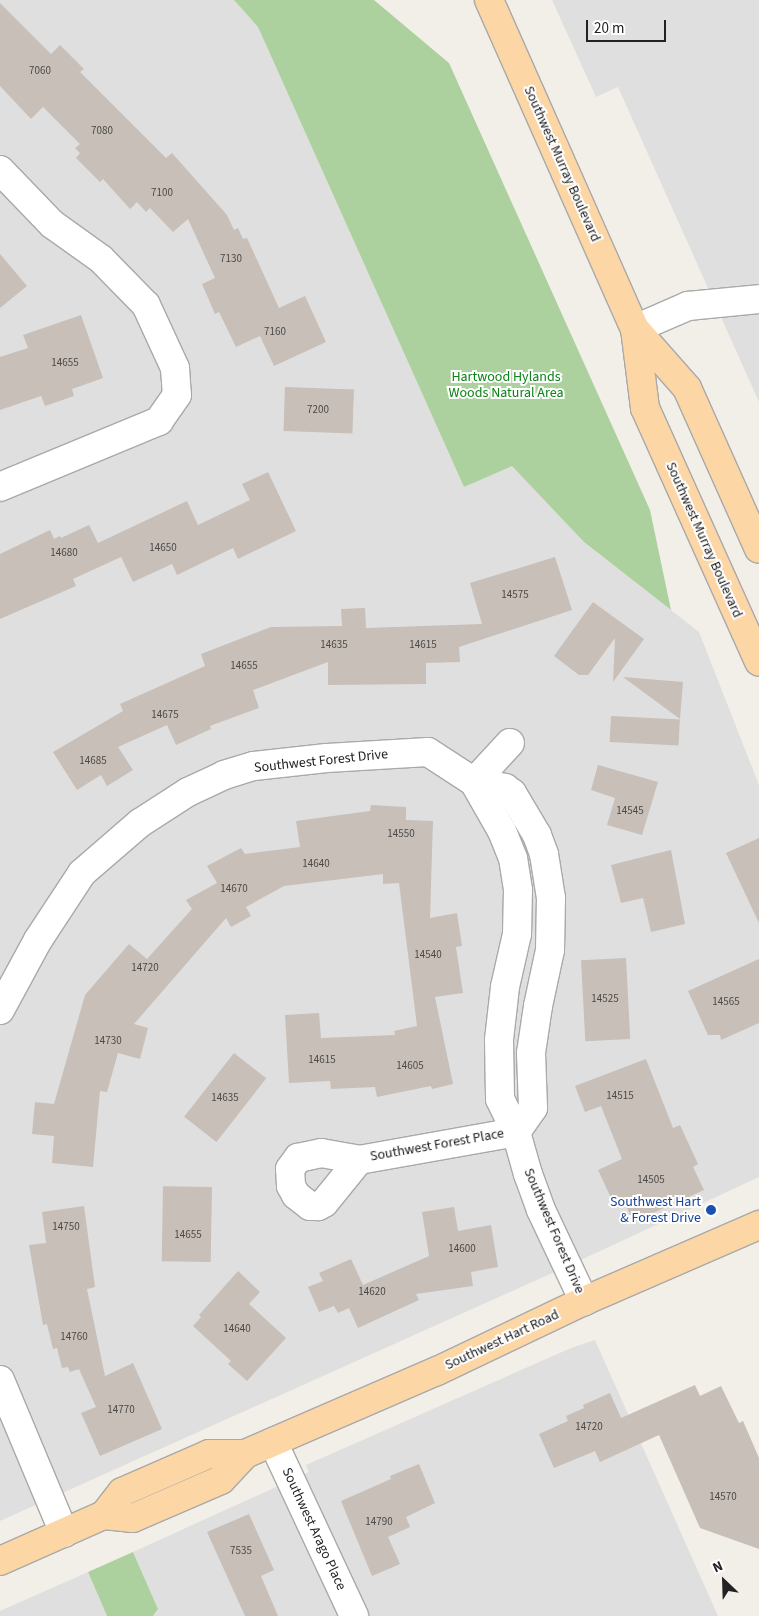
<!DOCTYPE html>
<style>
body{margin:0}
#map{position:relative;width:759px;height:1616px;overflow:hidden;background:#f2efe9;font-family:"Source Sans 3",sans-serif}
div>[style]{position:absolute}
[style*='--x']{left:calc(var(--x)*1px);top:calc(var(--y)*1px);width:calc(var(--w)*1px);rotate:calc(var(--a)*1deg)}
.residential>*{inset:0;background:#e0dfdf}
.forest>*{inset:0;background:#add19e}
.building>*{inset:0;background:#c7bfb8;transform-origin:0 0}
.roads{filter:drop-shadow(1px 0 #a9a9a9) drop-shadow(-1px 0 #a9a9a9) drop-shadow(0 1px #a9a9a9) drop-shadow(0 -1px #a9a9a9)}
.minor>*{height:28px;margin:-14px;padding:0 14px;transform-origin:14px;border-radius:14px;background:#fff}
.major>*{height:28px;margin:-14px;padding:0 14px;transform-origin:14px;border-radius:14px;background:#fcd6a4}
.dots>*{width:14px;height:14px;translate:-50% -50%;box-sizing:border-box;border:2px solid #fff;border-radius:50%}
span{translate:-50% -50%;white-space:nowrap;text-align:center;line-height:1.15;-webkit-text-stroke:4px #fff;paint-order:stroke}
.number-label{font-size:11px;color:#4b4948}
.number-label span{-webkit-text-stroke-width:0}
.street-label{font-size:14px;color:#222}
.park-label{font-size:14px;color:#0c8416}
.transit-label{font-size:14px;color:#164399}
.right{translate:-100% -50%;text-align:right}
.north{position:absolute;left:699px;top:1556px;width:50px;height:50px;-webkit-text-stroke:4px #fff;paint-order:stroke;rotate:336deg;font-size:14px;font-weight:700;line-height:20px;text-align:center;color:#222}
.north::after{content:'';display:block;margin:auto;width:18px;height:22px;background:#222;clip-path:polygon(50% 0,100% 100%,50% 72%,0 100%)}
.scale{position:absolute;left:586px;top:20px;width:80px;height:22px;box-sizing:border-box;border:2px solid #222;border-top:0;padding-left:6px;font-size:15px;line-height:18px;white-space:nowrap;color:#222;-webkit-text-stroke:4px #fff;paint-order:stroke}
</style>
<div id="map">
<div class="residential">
<div style="clip-path:polygon(0 0,234px 0,258px 27px,464px 487px,512px 465px,584px 542px,699px 632px,759px 785px,759px 1177px,568px 1266px,0 1521px)"></div>
<div style="clip-path:polygon(552px 0,759px 0,759px 402px,618px 87px,596px 97px)"></div>
<div style="clip-path:polygon(595px 1340px,718px 1616px,153px 1616px,158px 1609px,133px 1552px,309px 1472px,306px 1465px,571px 1348px)"></div>
<div style="clip-path:polygon(88px 1572px,107px 1616px,0 1616px,0 1611px)"></div>
</div>
<div class="forest">
<div style="clip-path:polygon(234px 0,374px 0,449px 63px,650px 510px,671px 610px,584px 542px,512px 466px,464px 487px,258px 27px)"></div>
<div style="clip-path:polygon(133px 1552px,158px 1609px,153px 1616px,107px 1616px,88px 1572px)"></div>
</div>
<div class="building">
<div style="clip-path:polygon(0 3px,51px 54px,60px 45px,84px 69px,80px 72px,166px 158px,172px 153px,227px 215px,234px 230px,238px 228px,243px 239px,247px 238px,279px 308px,305px 296px,326px 342px,274px 366px,260px 336px,236px 347px,219px 312px,215px 314px,202px 284px,215px 278px,188px 219px,173px 232px,150px 208px,146px 212px,137px 202px,130px 209px,103px 179px,100px 182px,76px 158px,80px 153px,75px 148px,80px 144px,43px 107px,31px 119px,0 86px)"></div>
<div style="clip-path:polygon(0 254px,27px 286px,0 308px)"></div>
<div style="clip-path:polygon(81px 315px,103px 378px,72px 389px,74px 396px,45px 406px,41px 396px,0 410px,0 357px,28px 348px,23px 335px)"></div>
<div style="left:285px;top:387px;width:69px;height:44px;rotate:2deg"></div>
<div style="clip-path:polygon(268px 472px,296px 531px,238px 559px,233px 548px,177px 575px,172px 564px,133px 582px,121px 557px,73px 579px,76px 586px,0 619px,0 554px,50px 530px,54px 539px,60px 536px,61px 538px,89px 525px,98px 543px,187px 501px,198px 525px,250px 500px,242px 484px)"></div>
<div style="clip-path:polygon(555px 557px,572px 610px,459px 647px,460px 662px,426px 663px,426px 684px,328px 685px,328px 662px,253px 690px,259px 708px,210px 726px,211px 729px,176px 745px,167px 725px,118px 747px,133px 770px,107px 786px,101px 775px,77px 790px,53px 752px,123px 711px,120px 704px,205px 666px,201px 654px,271px 627px,342px 626px,341px 609px,365px 608px,366px 628px,482px 624px,470px 583px)"></div>
<div style="clip-path:polygon(593px 602px,644px 639px,613px 682px,615px 638px,588px 675px,579px 675px,554px 656px)"></div>
<div style="clip-path:polygon(623px 677px,683px 682px,680px 719px)"></div>
<div style="left:611px;top:716px;width:69px;height:26px;rotate:3deg"></div>
<div style="clip-path:polygon(598px 765px,658px 782px,642px 835px,607px 825px,615px 798px,591px 790px)"></div>
<div style="clip-path:polygon(371px 805px,406px 807px,406px 820px,433px 821px,430px 918px,457px 913px,462px 946px,456px 947px,463px 993px,435px 997px,453px 1084px,432px 1089px,431px 1086px,377px 1097px,375px 1087px,331px 1089px,330px 1081px,289px 1083px,285px 1015px,319px 1013px,321px 1038px,395px 1035px,394px 1031px,417px 1026px,399px 883px,383px 884px,383px 874px,284px 886px,246px 907px,251px 916px,231px 927px,226px 918px,134px 1024px,148px 1028px,140px 1059px,118px 1053px,107px 1092px,100px 1091px,93px 1167px,52px 1163px,54px 1136px,32px 1134px,35px 1102px,54px 1104px,85px 995px,129px 944px,147px 959px,192px 909px,186px 900px,217px 883px,207px 866px,241px 848px,245px 854px,300px 847px,296px 821px,370px 811px)"></div>
<div style="clip-path:polygon(759px 838px,759px 923px,726px 853px)"></div>
<div style="clip-path:polygon(671px 850px,685px 924px,651px 932px,643px 898px,621px 903px,611px 865px)"></div>
<div style="left:626px;top:958px;width:81px;height:45px;rotate:87deg"></div>
<div style="clip-path:polygon(759px 959px,759px 1023px,721px 1040px,720px 1035px,708px 1035px,688px 991px)"></div>
<div style="left:234px;top:1053px;width:41px;height:81px;rotate:38deg"></div>
<div style="clip-path:polygon(646px 1059px,673px 1128px,680px 1125px,698px 1164px,693px 1167px,704px 1190px,633px 1222px,626px 1205px,622px 1207px,617px 1195px,611px 1198px,598px 1170px,622px 1159px,601px 1106px,585px 1112px,575px 1086px)"></div>
<div style="left:212px;top:1187px;width:75px;height:49px;rotate:91deg"></div>
<div style="clip-path:polygon(84px 1206px,95px 1287px,87px 1289px,105px 1376px,133px 1363px,162px 1429px,100px 1456px,81px 1413px,96px 1407px,79px 1369px,70px 1372px,68px 1367px,62px 1368px,57px 1348px,53px 1349px,47px 1324px,43px 1325px,29px 1245px,46px 1243px,42px 1212px)"></div>
<div style="clip-path:polygon(454px 1207px,458px 1231px,491px 1225px,498px 1267px,471px 1272px,473px 1286px,416px 1294px,419px 1300px,358px 1328px,349px 1308px,338px 1313px,334px 1306px,319px 1312px,308px 1287px,323px 1281px,319px 1273px,351px 1259px,363px 1285px,429px 1256px,422px 1212px)"></div>
<div style="clip-path:polygon(238px 1271px,260px 1292px,249px 1304px,286px 1338px,247px 1381px,228px 1364px,231px 1361px,193px 1326px,201px 1317px,199px 1315px)"></div>
<div style="clip-path:polygon(695px 1385px,700px 1396px,721px 1386px,739px 1423px,743px 1421px,759px 1458px,759px 1549px,700px 1528px,659px 1435px,600px 1462px,595px 1451px,554px 1468px,539px 1434px,568px 1421px,566px 1416px,584px 1408px,583px 1405px,610px 1393px,621px 1418px)"></div>
<div style="clip-path:polygon(419px 1464px,435px 1503px,406px 1517px,410px 1527px,388px 1537px,400px 1564px,372px 1576px,341px 1501px,391px 1479px,390px 1476px)"></div>
<div style="clip-path:polygon(249px 1514px,274px 1570px,261px 1576px,278px 1616px,245px 1616px,207px 1532px)"></div>
</div>
<div class="roads">
<div class="minor">
<div style="--x:0;--y:170;--w:75;--a:46.1"></div>
<div style="--x:52;--y:224;--w:60;--a:35.5"></div>
<div style="--x:101;--y:259;--w:64;--a:45.6"></div>
<div style="--x:146;--y:305;--w:69;--a:65.3"></div>
<div style="--x:175;--y:368;--w:27;--a:86"></div>
<div style="--x:177;--y:395;--w:32;--a:125"></div>
<div style="--x:159;--y:421;--w:172;--a:157.5"></div>
<div style="--x:635;--y:329;--w:58;--a:-23.5"></div>
<div style="--x:688;--y:306;--w:71;--a:-5.6"></div>
<div style="--x:474;--y:782;--w:56;--a:60.3"></div>
<div style="--x:502;--y:831;--w:29;--a:68"></div>
<div style="--x:513;--y:858;--w:32;--a:81"></div>
<div style="--x:518;--y:890;--w:44;--a:91.3"></div>
<div style="--x:517;--y:934;--w:54;--a:102.8"></div>
<div style="--x:505;--y:987;--w:53;--a:96.5"></div>
<div style="--x:499;--y:1040;--w:59;--a:89"></div>
<div style="--x:500;--y:1099;--w:37;--a:64"></div>
<div style="--x:516;--y:1132;--w:44;--a:74.1"></div>
<div style="--x:528;--y:1174;--w:38;--a:70"></div>
<div style="--x:541;--y:1210;--w:101;--a:64.7"></div>
<div style="--x:474;--y:782;--w:53;--a:-47.3"></div>
<div style="--x:0;--y:1010;--w:80;--a:-61.5"></div>
<div style="--x:38;--y:940;--w:80;--a:-56.7"></div>
<div style="--x:82;--y:873;--w:77;--a:-40.8"></div>
<div style="--x:140;--y:823;--w:57;--a:-32.9"></div>
<div style="--x:188;--y:792;--w:40;--a:-25"></div>
<div style="--x:224;--y:775;--w:31;--a:-17"></div>
<div style="--x:254;--y:766;--w:73;--a:-6.3"></div>
<div style="--x:327;--y:758;--w:101;--a:-3.4"></div>
<div style="--x:428;--y:752;--w:55;--a:33.1"></div>
<div style="--x:474;--y:782;--w:32;--a:11"></div>
<div style="--x:505;--y:788;--w:9;--a:36"></div>
<div style="--x:512;--y:793;--w:49;--a:59.2"></div>
<div style="--x:537;--y:835;--w:20;--a:70"></div>
<div style="--x:544;--y:854;--w:45;--a:81"></div>
<div style="--x:551;--y:898;--w:52;--a:91.1"></div>
<div style="--x:550;--y:950;--w:57;--a:102.1"></div>
<div style="--x:538;--y:1006;--w:48;--a:98.5"></div>
<div style="--x:531;--y:1053;--w:55;--a:87.9"></div>
<div style="--x:533;--y:1108;--w:29;--a:125"></div>
<div style="--x:321;--y:1153;--w:39;--a:10"></div>
<div style="--x:359;--y:1160;--w:55;--a:129.1"></div>
<div style="--x:324;--y:1203;--w:7;--a:153"></div>
<div style="--x:318;--y:1206;--w:8;--a:180"></div>
<div style="--x:310;--y:1206;--w:18;--a:-142"></div>
<div style="--x:296;--y:1195;--w:10;--a:-119"></div>
<div style="--x:291;--y:1186;--w:17;--a:-93"></div>
<div style="--x:290;--y:1169;--w:14;--a:-54"></div>
<div style="--x:298;--y:1158;--w:24;--a:-12"></div>
<div style="--x:359;--y:1160;--w:159;--a:-10.1"></div>
<div style="--x:0;--y:1380;--w:166;--a:67.3"></div>
<div style="--x:273;--y:1442;--w:192;--a:65"></div>
</div>
<div class="major">
<div style="--x:489;--y:0;--w:360;--a:66.1"></div>
<div style="--x:635;--y:329;--w:80;--a:82.8"></div>
<div style="--x:645;--y:408;--w:278;--a:65.8"></div>
<div style="--x:635;--y:329;--w:79;--a:48.6"></div>
<div style="--x:687;--y:388;--w:176;--a:65.9"></div>
<div style="--x:104;--y:1515;--w:29;--a:-52"></div>
<div style="--x:122;--y:1492;--w:95;--a:-23.6"></div>
<div style="--x:209;--y:1454;--w:36;--a:0"></div>
<div style="--x:0;--y:1561;--w:114;--a:-23.9"></div>
<div style="--x:104;--y:1515;--w:29;--a:6"></div>
<div style="--x:133;--y:1518;--w:96;--a:-23.4"></div>
<div style="--x:221;--y:1480;--w:35;--a:-47"></div>
<div style="--x:245;--y:1454;--w:209;--a:-23.4"></div>
<div style="--x:437;--y:1371;--w:163;--a:-25.5"></div>
<div style="--x:584;--y:1301;--w:191;--a:-23.5"></div>
</div>
</div>
<div class="dots">
<div style="left:711px;top:1210px;background:#1a4fb4"></div>
</div>
<div class="number-label">
<span style="left:40px;top:71px">7060</span>
<span style="left:102px;top:131px">7080</span>
<span style="left:162px;top:193px">7100</span>
<span style="left:231px;top:259px">7130</span>
<span style="left:275px;top:332px">7160</span>
<span style="left:65px;top:363px">14655</span>
<span style="left:318px;top:410px">7200</span>
<span style="left:163px;top:548px">14650</span>
<span style="left:64px;top:553px">14680</span>
<span style="left:515px;top:595px">14575</span>
<span style="left:334px;top:645px">14635</span>
<span style="left:423px;top:645px">14615</span>
<span style="left:244px;top:666px">14655</span>
<span style="left:165px;top:715px">14675</span>
<span style="left:93px;top:761px">14685</span>
<span style="left:630px;top:811px">14545</span>
<span style="left:401px;top:834px">14550</span>
<span style="left:316px;top:864px">14640</span>
<span style="left:234px;top:889px">14670</span>
<span style="left:428px;top:955px">14540</span>
<span style="left:145px;top:968px">14720</span>
<span style="left:605px;top:999px">14525</span>
<span style="left:726px;top:1002px">14565</span>
<span style="left:108px;top:1041px">14730</span>
<span style="left:322px;top:1060px">14615</span>
<span style="left:410px;top:1066px">14605</span>
<span style="left:620px;top:1096px">14515</span>
<span style="left:225px;top:1098px">14635</span>
<span style="left:651px;top:1180px">14505</span>
<span style="left:66px;top:1227px">14750</span>
<span style="left:188px;top:1235px">14655</span>
<span style="left:462px;top:1249px">14600</span>
<span style="left:372px;top:1292px">14620</span>
<span style="left:237px;top:1329px">14640</span>
<span style="left:74px;top:1337px">14760</span>
<span style="left:121px;top:1410px">14770</span>
<span style="left:589px;top:1427px">14720</span>
<span style="left:723px;top:1497px">14570</span>
<span style="left:379px;top:1522px">14790</span>
<span style="left:241px;top:1551px">7535</span>
</div>
<div class="street-label">
<span style="left:562px;top:164px;rotate:66deg">Southwest Murray Boulevard</span>
<span style="left:704px;top:540px;rotate:66deg">Southwest Murray Boulevard</span>
<span style="left:321px;top:761px;rotate:-6deg">Southwest Forest Drive</span>
<span style="left:437px;top:1145px;rotate:-10deg">Southwest Forest Place</span>
<span style="left:554px;top:1231px;rotate:67deg">Southwest Forest Drive</span>
<span style="left:502px;top:1340px;rotate:-25deg">Southwest Hart Road</span>
<span style="left:314px;top:1529px;rotate:65deg">Southwest Arago Place</span>
</div>
<div class="park-label">
<span style="left:506px;top:385px">Hartwood Hylands<br>Woods Natural Area</span>
</div>
<div class="transit-label">
<span class="right" style="left:701px;top:1210px">Southwest Hart<br>&amp; Forest Drive</span>
</div>
<div class="north">N</div>
<div class="scale">20 m</div>
</div>
